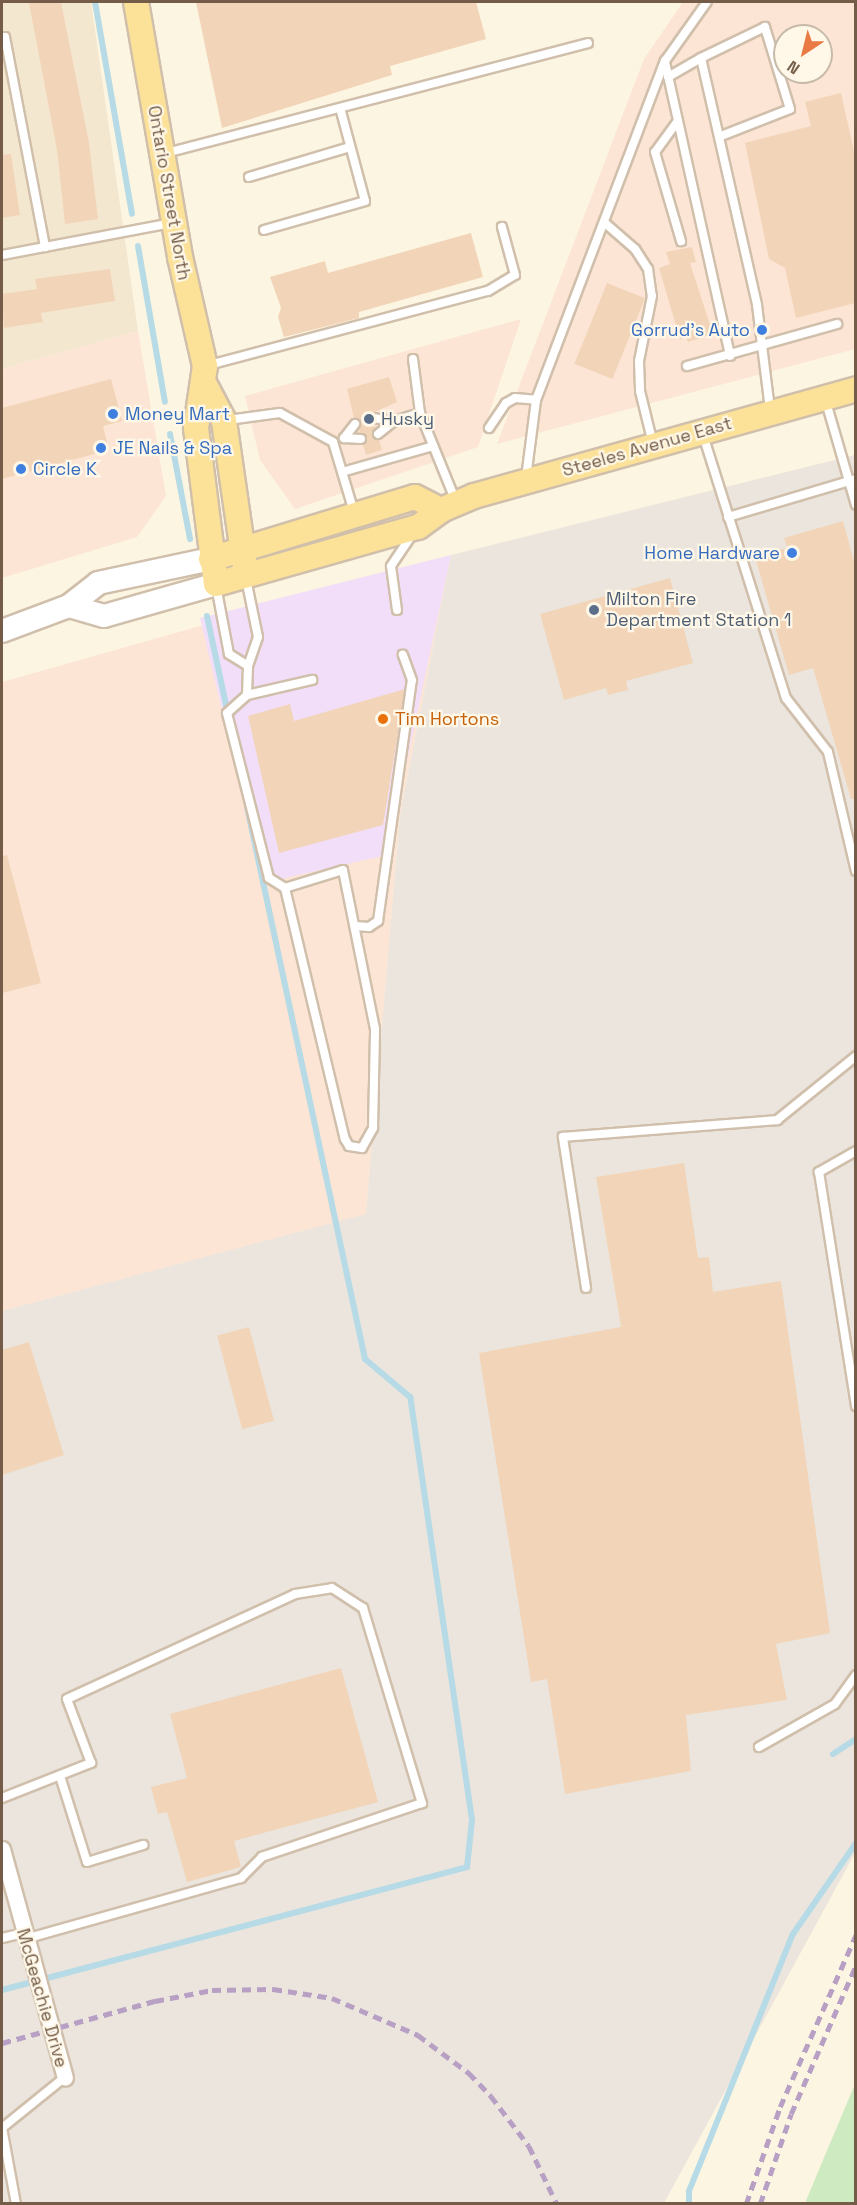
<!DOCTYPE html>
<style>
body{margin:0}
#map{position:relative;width:857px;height:2205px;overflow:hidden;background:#fcf5e1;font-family:"Space Grotesk",sans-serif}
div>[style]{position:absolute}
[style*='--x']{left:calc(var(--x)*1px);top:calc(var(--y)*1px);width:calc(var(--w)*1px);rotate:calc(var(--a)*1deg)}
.residential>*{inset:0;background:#f4e7d0}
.commercial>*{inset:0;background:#fde5d5}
.industrial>*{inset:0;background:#ebe5dd}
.education>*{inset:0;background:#f2def8}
.green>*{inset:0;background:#cdeac0}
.stream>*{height:6px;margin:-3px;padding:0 3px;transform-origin:3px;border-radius:3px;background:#b6dae6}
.building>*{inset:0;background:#f2d5b8;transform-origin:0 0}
.roads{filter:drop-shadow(2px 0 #d0bfab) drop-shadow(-2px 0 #d0bfab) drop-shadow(0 2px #d0bfab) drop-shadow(0 -2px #d0bfab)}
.service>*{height:8px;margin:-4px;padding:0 4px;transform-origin:4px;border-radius:4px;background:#fff}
.minor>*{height:15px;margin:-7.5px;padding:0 7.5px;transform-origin:7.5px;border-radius:7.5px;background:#fff}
.secondary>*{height:22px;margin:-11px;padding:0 11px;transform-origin:11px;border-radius:11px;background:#fff}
.primary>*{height:24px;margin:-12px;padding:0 12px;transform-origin:12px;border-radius:12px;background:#fce198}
.rail>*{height:4.5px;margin-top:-2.25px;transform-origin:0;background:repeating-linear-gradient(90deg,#b8a0c5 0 9px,transparent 0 15px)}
.dots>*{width:16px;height:16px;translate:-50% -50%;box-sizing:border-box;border:3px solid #fff8e8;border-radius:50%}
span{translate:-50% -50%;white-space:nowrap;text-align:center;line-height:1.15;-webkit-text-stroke:4.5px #fff8e8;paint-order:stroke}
.street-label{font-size:18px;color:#745c48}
.shop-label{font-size:18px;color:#366cbe}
.right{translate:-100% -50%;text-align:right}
.left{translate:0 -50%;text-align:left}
.service-label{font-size:18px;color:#4e5e75}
.food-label{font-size:18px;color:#c56008}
.frame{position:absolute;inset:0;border:3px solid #745c48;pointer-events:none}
.north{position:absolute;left:773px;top:24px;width:60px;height:60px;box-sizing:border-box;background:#fff8e8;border:2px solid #c7baa8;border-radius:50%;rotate:215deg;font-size:16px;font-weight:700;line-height:24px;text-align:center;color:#745c48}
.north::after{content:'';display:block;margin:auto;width:21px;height:27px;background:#e97a44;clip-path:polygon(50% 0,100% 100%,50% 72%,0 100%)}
</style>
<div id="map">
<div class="residential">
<div style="clip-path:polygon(2px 2px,91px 2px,138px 331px,2px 369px)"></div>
</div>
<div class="commercial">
<div style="clip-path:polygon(evenodd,683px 2px,855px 2px,855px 349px,497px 444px,644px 59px,683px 2px,785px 36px,821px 36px,821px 72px,785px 72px,785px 36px)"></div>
<div style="clip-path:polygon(521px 319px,478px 447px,295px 509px,260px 460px,245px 396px)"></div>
<div style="clip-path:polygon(138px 331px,166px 496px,137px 537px,2px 578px,2px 369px)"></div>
<div style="clip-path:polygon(451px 555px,400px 815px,366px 1215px,2px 1311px,2px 682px)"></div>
</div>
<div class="industrial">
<div style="clip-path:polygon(855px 455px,855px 1853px,664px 2203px,2px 2204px,2px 1311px,366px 1214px,400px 815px,451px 555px)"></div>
</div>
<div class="education">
<div style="clip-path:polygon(451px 555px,387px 855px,263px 883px,200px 618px)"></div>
</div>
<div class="green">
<div style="clip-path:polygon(855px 2084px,855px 2203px,805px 2203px)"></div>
</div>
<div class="stream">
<div style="--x:95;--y:2;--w:215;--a:80.1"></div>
<div style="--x:138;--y:246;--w:158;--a:80.2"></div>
<div style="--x:170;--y:434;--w:107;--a:79.2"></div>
<div style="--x:207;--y:616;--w:100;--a:77.9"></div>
<div style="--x:833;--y:1754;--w:27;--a:-33"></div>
<div style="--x:2;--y:1990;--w:481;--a:-14.8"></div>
<div style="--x:467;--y:1867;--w:47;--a:-83.9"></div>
<div style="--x:472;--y:1820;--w:428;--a:-98.3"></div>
<div style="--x:410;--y:1397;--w:59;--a:-139.8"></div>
<div style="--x:365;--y:1359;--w:564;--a:-102.07"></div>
<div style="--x:689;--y:2204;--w:13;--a:-90"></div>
<div style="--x:689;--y:2191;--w:277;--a:-68"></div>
<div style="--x:793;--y:1934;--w:111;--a:-55.3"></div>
</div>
<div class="building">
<div style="clip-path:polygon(61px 2px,89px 143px,98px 219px,65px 224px,57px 150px,29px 3px)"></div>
<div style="clip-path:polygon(196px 2px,476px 2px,486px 39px,390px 66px,392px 75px,222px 128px)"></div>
<div style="clip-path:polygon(841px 93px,855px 156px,855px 303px,796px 318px,785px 268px,769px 259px,745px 143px,811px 126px,805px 102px)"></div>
<div style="clip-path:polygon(11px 154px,20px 215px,2px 218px,2px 155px)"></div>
<div style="clip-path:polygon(471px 233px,483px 277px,359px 312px,359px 318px,284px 337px,278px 317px,281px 308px,270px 277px,325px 261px,328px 273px)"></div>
<div style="clip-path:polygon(692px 247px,696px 262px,690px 263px,713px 334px,688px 342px,686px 337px,680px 339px,659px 268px,670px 264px,666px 252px)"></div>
<div style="clip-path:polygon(110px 269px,115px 301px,41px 313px,43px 322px,4px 328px,2px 294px,37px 289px,35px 279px)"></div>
<div style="left:607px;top:283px;width:41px;height:87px;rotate:22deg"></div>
<div style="clip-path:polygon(389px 377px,397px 402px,368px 415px,368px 421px,376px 428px,372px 436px,379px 440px,382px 450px,366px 455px,363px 445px,367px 437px,359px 433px,361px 422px,354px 418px,347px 389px)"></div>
<div style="clip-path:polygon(111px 379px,122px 421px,103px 426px,109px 450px,2px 479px,2px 408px)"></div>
<div style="clip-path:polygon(843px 521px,855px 565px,855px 799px,851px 799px,813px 668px,789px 675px,755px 557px,787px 548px,784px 538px)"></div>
<div style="clip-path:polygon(670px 578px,693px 663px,626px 681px,628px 690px,608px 695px,606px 688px,564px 700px,540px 614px)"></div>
<div style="clip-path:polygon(405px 689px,383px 825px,279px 853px,248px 716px,290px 704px,294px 721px)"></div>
<div style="clip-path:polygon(7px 855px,41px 983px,2px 993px,2px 856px)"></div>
<div style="clip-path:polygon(684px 1163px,698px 1258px,709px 1257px,713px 1292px,781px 1281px,830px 1633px,776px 1644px,787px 1700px,686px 1715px,691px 1771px,565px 1794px,547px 1679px,531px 1682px,479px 1353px,621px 1327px,596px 1177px)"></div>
<div style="left:249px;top:1327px;width:97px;height:33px;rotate:75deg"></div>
<div style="clip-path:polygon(29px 1342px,64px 1455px,2px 1475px,2px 1350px)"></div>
<div style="clip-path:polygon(341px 1668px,378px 1802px,234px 1841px,241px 1867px,187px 1882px,167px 1812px,158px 1814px,151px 1787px,187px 1778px,170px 1714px)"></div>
</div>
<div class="roads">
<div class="service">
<div style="--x:2;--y:38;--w:3;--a:-18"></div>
<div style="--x:5;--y:37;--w:214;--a:79.2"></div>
<div style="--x:665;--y:62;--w:301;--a:77.5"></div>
<div style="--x:668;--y:77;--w:38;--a:-30"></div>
<div style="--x:677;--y:122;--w:37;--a:126"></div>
<div style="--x:655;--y:152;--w:93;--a:73.7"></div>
<div style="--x:721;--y:136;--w:74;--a:-21.4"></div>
<div style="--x:790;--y:109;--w:86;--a:-107"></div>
<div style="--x:765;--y:27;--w:71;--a:154.2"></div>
<div style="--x:701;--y:58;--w:253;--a:77.2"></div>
<div style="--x:757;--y:305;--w:106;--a:82.9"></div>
<div style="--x:166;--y:153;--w:436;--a:-14.6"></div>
<div style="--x:249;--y:177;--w:105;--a:-16.5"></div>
<div style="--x:605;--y:223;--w:40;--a:41"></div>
<div style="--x:635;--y:249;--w:24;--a:57"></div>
<div style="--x:648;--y:269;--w:27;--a:82"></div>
<div style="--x:652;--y:296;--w:66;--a:101.3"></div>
<div style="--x:639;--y:361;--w:30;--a:88"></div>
<div style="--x:640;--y:391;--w:55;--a:76.2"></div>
<div style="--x:264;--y:230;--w:105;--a:-16"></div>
<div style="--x:365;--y:201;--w:96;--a:-105"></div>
<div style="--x:2;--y:255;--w:172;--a:-10.7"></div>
<div style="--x:413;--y:359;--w:54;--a:82.6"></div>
<div style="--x:209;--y:365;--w:289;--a:-14.9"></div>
<div style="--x:488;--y:291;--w:31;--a:-31"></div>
<div style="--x:515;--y:275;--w:50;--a:-105.2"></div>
<div style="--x:687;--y:366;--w:156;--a:-15.6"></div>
<div style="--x:826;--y:402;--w:107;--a:73.8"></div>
<div style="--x:373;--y:418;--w:21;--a:8"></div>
<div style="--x:394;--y:421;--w:27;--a:-17"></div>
<div style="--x:420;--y:413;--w:93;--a:67.9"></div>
<div style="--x:228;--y:420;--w:52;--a:-7.7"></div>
<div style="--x:280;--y:413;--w:60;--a:28.7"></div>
<div style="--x:333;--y:442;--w:73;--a:73.3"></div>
<div style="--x:355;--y:424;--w:18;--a:128"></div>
<div style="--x:344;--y:438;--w:17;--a:3"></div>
<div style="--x:489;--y:428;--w:30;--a:-56"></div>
<div style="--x:506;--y:403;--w:10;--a:-29"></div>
<div style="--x:515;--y:398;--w:21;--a:5"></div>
<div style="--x:378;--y:434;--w:21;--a:-39"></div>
<div style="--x:703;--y:435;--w:276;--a:72.5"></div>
<div style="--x:786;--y:698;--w:68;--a:52.1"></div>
<div style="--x:828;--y:752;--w:122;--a:76.8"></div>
<div style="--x:342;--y:472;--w:95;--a:-15.9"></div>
<div style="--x:526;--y:478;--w:79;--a:-82.7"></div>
<div style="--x:536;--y:400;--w:363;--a:-69.2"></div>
<div style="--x:665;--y:61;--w:72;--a:-54.6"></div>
<div style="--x:728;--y:517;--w:134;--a:-16.5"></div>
<div style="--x:246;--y:579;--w:59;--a:78.3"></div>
<div style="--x:258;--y:637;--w:31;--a:109"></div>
<div style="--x:248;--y:666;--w:29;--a:92"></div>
<div style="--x:216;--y:586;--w:69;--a:79.2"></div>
<div style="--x:229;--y:654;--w:22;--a:32"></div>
<div style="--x:397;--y:610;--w:44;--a:-97.8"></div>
<div style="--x:391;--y:566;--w:37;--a:-56"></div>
<div style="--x:285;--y:888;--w:258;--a:76.6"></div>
<div style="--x:345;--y:1139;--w:8;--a:60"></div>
<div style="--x:349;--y:1146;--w:13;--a:9"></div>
<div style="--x:362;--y:1148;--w:23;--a:-61"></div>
<div style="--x:373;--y:1128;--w:99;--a:-88.8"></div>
<div style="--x:375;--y:1029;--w:162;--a:-101.4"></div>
<div style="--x:343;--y:870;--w:61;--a:162.8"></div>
<div style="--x:285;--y:888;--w:19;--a:-148"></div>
<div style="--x:269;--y:878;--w:170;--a:-104.3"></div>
<div style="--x:227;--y:713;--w:27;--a:-42"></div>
<div style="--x:247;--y:695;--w:67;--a:-13"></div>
<div style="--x:355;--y:926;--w:14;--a:4"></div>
<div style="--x:369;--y:927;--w:11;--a:-34"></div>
<div style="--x:378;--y:921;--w:243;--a:-82"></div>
<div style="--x:412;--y:680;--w:27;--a:-110"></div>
<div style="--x:856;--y:1151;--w:43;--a:150.4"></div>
<div style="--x:819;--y:1172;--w:237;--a:81"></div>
<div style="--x:586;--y:1288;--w:153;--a:-98.7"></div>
<div style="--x:563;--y:1137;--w:215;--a:-4.5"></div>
<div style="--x:777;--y:1120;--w:102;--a:-39"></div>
<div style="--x:759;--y:1747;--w:87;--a:-29.5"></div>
<div style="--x:835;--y:1704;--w:36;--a:-54"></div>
<div style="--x:60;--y:1776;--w:90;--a:72.6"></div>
<div style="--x:87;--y:1862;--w:59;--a:-16.9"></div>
<div style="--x:2;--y:1798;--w:96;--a:-21.5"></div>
<div style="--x:91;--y:1763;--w:68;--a:-110.6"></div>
<div style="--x:67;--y:1699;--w:251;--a:-24.7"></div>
<div style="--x:295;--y:1594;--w:37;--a:-9"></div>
<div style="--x:332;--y:1588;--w:37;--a:33"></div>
<div style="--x:363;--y:1608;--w:204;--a:73.2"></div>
<div style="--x:422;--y:1803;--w:169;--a:161.4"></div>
<div style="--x:262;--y:1857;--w:30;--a:135"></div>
<div style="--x:241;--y:1878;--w:223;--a:164.2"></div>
<div style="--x:2;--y:1938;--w:23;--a:-13"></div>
<div style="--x:16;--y:2204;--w:77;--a:-100.4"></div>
<div style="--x:2;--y:2128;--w:81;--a:-39"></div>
</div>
<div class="minor">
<div style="--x:2;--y:1849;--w:237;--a:74.6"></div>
</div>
<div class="secondary">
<div style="--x:69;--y:606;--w:36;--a:16"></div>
<div style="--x:104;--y:616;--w:116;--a:-15.9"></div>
<div style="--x:2;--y:631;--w:72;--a:-20.5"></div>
<div style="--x:69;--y:606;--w:37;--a:-38"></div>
<div style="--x:98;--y:583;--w:116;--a:-12"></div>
</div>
<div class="primary">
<div style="--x:136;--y:2;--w:259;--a:80.2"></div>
<div style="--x:180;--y:257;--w:112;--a:77.1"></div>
<div style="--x:205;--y:366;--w:63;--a:98.3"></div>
<div style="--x:196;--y:428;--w:157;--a:82.7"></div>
<div style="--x:216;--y:584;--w:210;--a:-15.8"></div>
<div style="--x:418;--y:527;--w:29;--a:-36"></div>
<div style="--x:441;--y:510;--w:36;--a:-23"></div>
<div style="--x:474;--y:496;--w:397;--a:-15.6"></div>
<div style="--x:204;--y:383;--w:43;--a:62.2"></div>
<div style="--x:224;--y:421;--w:147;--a:81.8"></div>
<div style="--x:211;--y:559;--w:213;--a:-16.9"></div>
<div style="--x:415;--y:497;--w:29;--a:27"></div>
</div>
</div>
<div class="rail">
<div style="--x:2;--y:2043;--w:159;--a:-15.4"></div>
<div style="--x:155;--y:2001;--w:58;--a:-10.9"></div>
<div style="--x:212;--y:1990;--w:61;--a:-0.9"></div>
<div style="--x:273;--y:1989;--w:60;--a:8.7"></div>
<div style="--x:332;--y:1998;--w:94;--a:23.3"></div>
<div style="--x:418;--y:2035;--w:64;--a:36.7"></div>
<div style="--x:469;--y:2073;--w:32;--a:46"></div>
<div style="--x:491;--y:2096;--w:63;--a:52.8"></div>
<div style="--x:529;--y:2146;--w:64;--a:64.2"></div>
<div style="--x:746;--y:2204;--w:103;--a:-70.7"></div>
<div style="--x:780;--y:2107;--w:188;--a:-66.2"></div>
<div style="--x:760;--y:2204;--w:95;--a:-71"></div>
<div style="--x:791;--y:2114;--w:163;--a:-66.4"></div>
</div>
<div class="dots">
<div style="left:762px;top:330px;background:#3f7fe0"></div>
<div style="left:113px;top:414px;background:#3f7fe0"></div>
<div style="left:369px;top:419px;background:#5c6f8a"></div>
<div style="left:101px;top:448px;background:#3f7fe0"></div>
<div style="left:21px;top:469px;background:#3f7fe0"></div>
<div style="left:792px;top:553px;background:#3f7fe0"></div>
<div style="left:594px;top:610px;background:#5c6f8a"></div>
<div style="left:383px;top:719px;background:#e8710a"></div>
</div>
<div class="street-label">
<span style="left:169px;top:193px;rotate:80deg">Ontario Street North</span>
<span style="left:647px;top:447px;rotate:-16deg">Steeles Avenue East</span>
<span style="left:42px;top:1998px;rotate:74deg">McGeachie Drive</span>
</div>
<div class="shop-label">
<span class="right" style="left:750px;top:330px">Gorrud's Auto</span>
<span class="left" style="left:125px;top:414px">Money Mart</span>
<span class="left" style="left:113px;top:448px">JE Nails &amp; Spa</span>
<span class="left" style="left:33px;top:469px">Circle K</span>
<span class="right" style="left:780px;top:553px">Home Hardware</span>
</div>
<div class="service-label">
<span class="left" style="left:381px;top:419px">Husky</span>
<span class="left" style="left:606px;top:610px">Milton Fire<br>Department Station 1</span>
</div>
<div class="food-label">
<span class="left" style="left:395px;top:719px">Tim Hortons</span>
</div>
<div class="frame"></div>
<div class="north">N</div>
</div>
